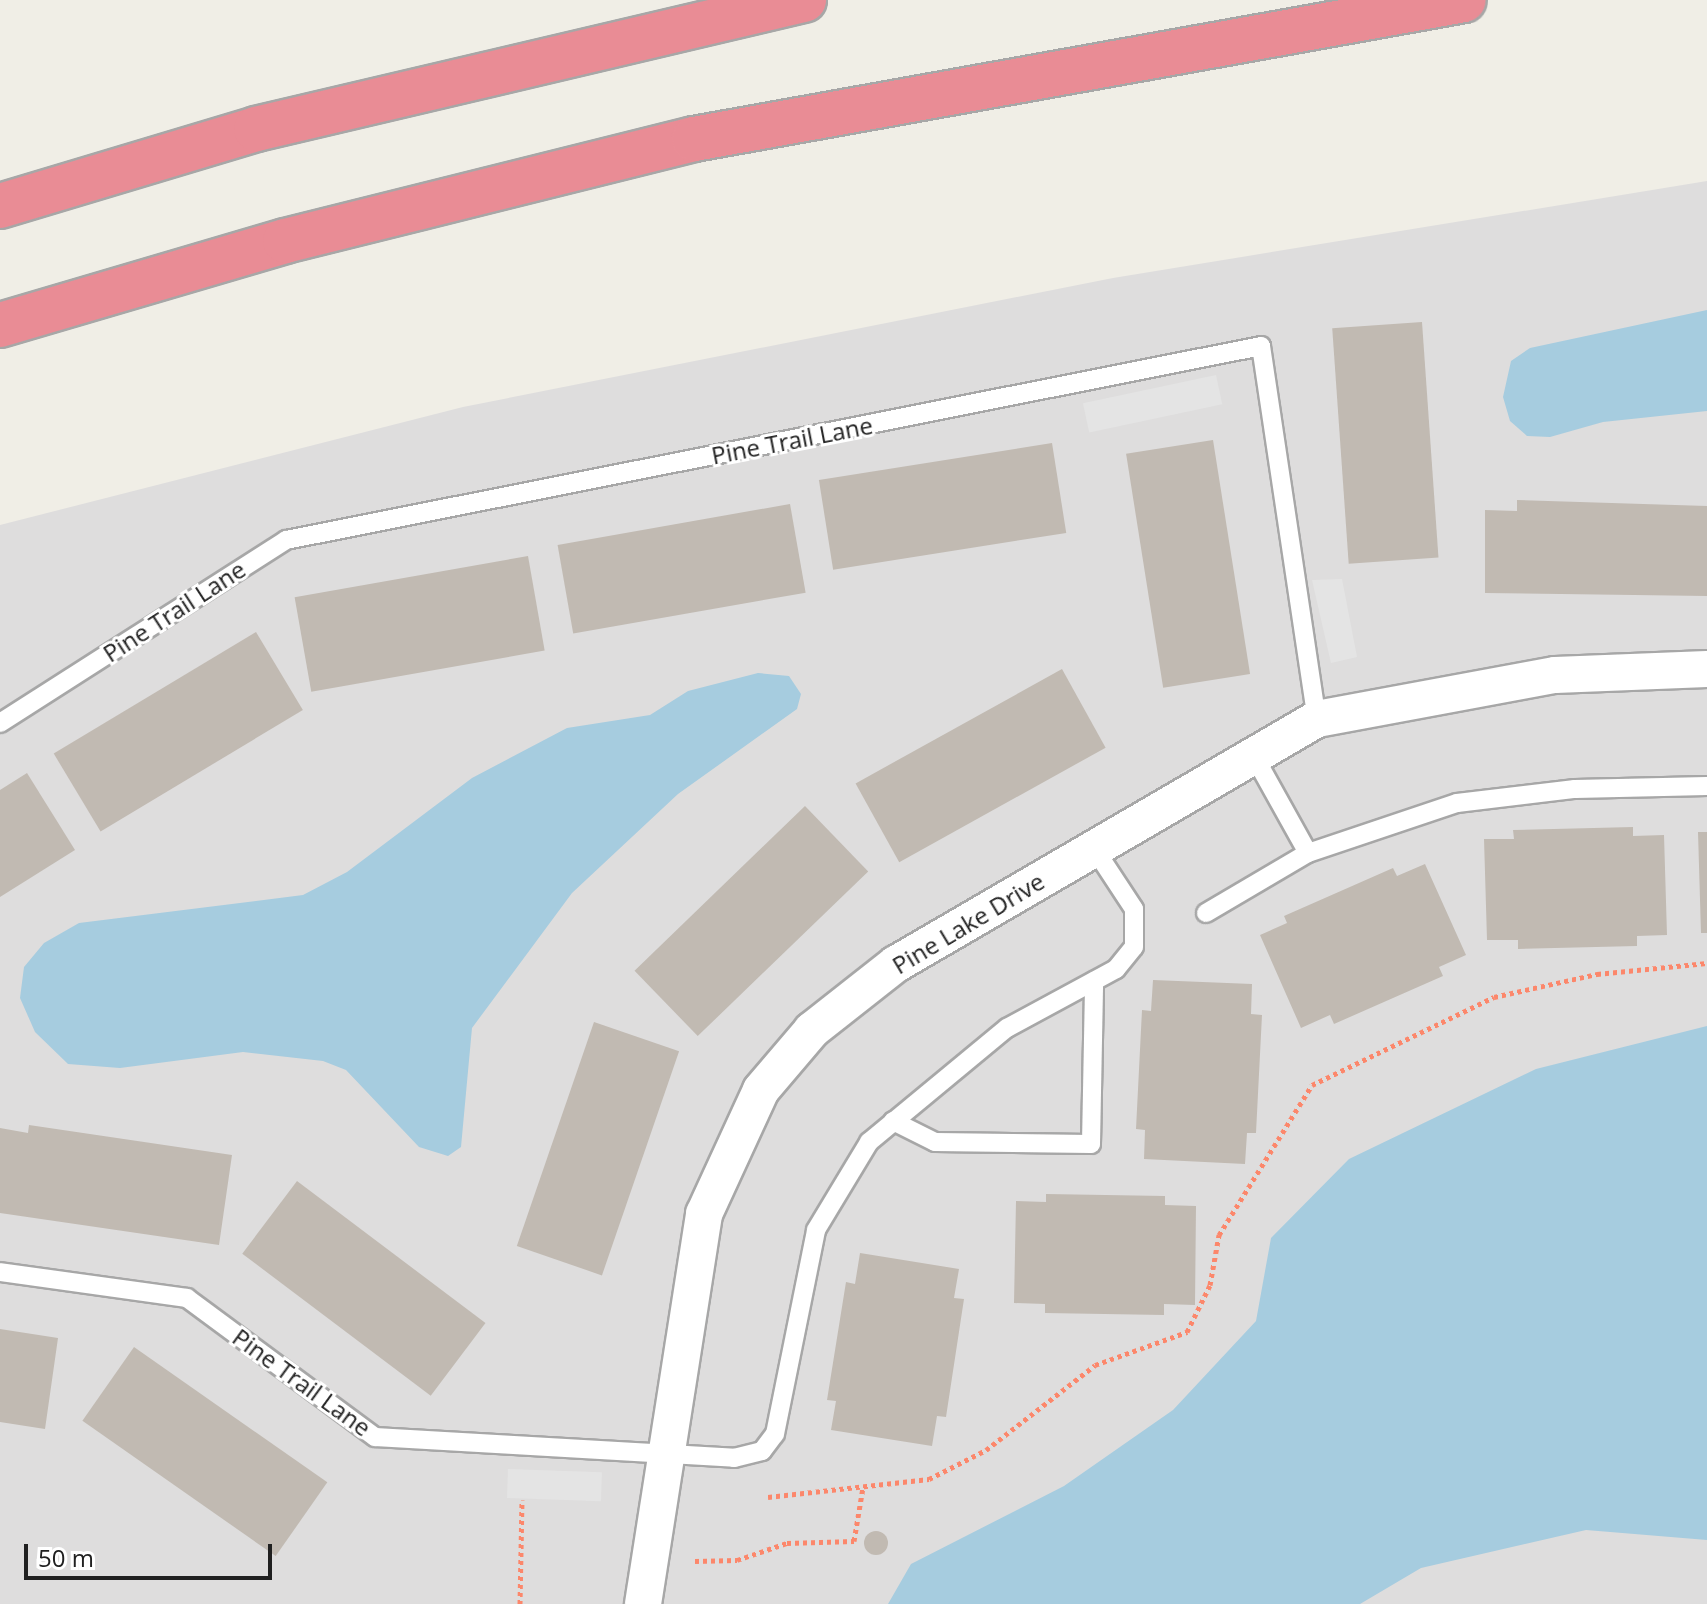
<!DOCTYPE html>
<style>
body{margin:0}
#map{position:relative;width:1707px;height:1604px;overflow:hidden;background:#f0eee6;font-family:"Open Sans",sans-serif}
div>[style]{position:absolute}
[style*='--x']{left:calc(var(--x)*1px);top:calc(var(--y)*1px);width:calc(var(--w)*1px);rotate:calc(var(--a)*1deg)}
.residential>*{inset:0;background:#dedddd}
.parking>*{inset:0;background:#e4e4e4;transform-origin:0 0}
.water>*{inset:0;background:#a6ccdf}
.building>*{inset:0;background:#c1bab2;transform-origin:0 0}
.round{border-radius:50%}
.path>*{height:5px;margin-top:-2.5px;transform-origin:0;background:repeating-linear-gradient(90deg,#fc876b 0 4px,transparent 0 8px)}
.roads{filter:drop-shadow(2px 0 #a7a7a7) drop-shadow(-2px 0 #a7a7a7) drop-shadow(0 2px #a7a7a7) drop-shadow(0 -2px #a7a7a7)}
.lane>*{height:18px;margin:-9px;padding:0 9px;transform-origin:9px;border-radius:9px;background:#fff}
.street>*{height:36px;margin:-18px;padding:0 18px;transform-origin:18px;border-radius:18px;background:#fff}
.highway>*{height:44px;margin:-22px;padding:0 22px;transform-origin:22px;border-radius:22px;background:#e98c95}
span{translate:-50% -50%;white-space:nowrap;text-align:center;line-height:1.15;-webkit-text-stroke:6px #fff;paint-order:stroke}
.street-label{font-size:24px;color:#202020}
.scale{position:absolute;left:24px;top:1544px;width:248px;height:36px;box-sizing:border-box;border:4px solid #202020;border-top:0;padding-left:10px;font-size:24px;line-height:28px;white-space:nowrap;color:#202020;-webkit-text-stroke:6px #fff;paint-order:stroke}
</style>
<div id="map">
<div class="residential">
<div style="clip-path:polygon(1707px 181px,1707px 1604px,0 1604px,0 525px,463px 407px,1113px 278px)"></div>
</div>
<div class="parking">
<div style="left:1216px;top:375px;width:30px;height:136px;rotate:78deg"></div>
<div style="clip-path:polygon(1342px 579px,1357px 657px,1331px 663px,1312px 580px)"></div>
<div style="left:508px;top:1469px;width:94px;height:29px;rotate:2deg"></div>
</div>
<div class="water">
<div style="clip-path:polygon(1707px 310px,1707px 411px,1603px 422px,1550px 437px,1527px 436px,1510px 421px,1503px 397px,1511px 361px,1530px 348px)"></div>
<div style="clip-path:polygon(758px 673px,789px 676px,801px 694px,797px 709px,678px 794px,572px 893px,472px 1028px,461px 1147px,448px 1156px,419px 1147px,346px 1070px,323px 1061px,243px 1052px,120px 1068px,68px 1064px,35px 1032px,20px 998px,24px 967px,44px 943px,79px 923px,303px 895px,347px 872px,472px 778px,567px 728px,650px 715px,688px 691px)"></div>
<div style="clip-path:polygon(1707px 1026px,1707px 1540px,1586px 1530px,1421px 1568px,1360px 1604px,888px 1604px,911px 1564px,1064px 1486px,1173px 1410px,1256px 1321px,1271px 1238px,1349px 1159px,1536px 1069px)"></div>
</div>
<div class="building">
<div style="left:1422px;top:322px;width:236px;height:90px;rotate:86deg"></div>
<div style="left:1213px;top:440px;width:237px;height:88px;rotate:81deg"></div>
<div style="left:1052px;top:443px;width:91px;height:236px;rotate:81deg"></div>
<div style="clip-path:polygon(1517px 500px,1707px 506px,1707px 596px,1485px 593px,1485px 510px,1517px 511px)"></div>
<div style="left:790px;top:504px;width:90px;height:236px;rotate:80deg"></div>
<div style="left:528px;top:556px;width:96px;height:237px;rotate:80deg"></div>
<div style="left:256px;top:632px;width:91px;height:236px;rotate:59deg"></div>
<div style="left:1062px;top:669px;width:90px;height:236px;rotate:61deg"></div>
<div style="clip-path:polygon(27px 773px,75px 850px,0 897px,0 790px)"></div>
<div style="left:805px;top:806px;width:91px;height:237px;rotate:46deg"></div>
<div style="clip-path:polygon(1633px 827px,1633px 836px,1664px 835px,1667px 935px,1637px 936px,1637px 946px,1518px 949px,1518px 940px,1487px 940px,1484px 839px,1514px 839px,1513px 830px)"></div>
<div style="clip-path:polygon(1698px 832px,1707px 832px,1707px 933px,1701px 933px)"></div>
<div style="clip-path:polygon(1425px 864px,1466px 955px,1439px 967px,1443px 976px,1334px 1024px,1330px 1015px,1301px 1028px,1260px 935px,1287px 923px,1284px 916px,1393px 868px,1397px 876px)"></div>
<div style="clip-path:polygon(1153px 980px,1252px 984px,1251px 1014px,1262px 1015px,1256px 1133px,1247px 1133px,1245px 1164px,1144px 1159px,1145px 1130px,1136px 1129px,1142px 1010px,1151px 1011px)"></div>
<div style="left:594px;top:1022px;width:90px;height:237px;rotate:19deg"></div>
<div style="clip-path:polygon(29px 1125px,232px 1155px,219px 1245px,0 1213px,0 1128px,28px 1133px)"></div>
<div style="left:297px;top:1181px;width:236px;height:91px;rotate:37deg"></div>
<div style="clip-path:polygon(1046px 1194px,1165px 1196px,1165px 1205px,1196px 1206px,1195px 1305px,1164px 1304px,1164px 1315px,1045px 1313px,1045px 1304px,1014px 1303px,1016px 1201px,1046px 1202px)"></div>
<div style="clip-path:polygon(860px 1253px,959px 1269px,954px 1298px,964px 1299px,946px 1417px,937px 1416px,932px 1446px,831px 1430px,836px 1401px,827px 1400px,846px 1282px,855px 1284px)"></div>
<div style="clip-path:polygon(0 1329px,58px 1338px,45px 1429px,0 1422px)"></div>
<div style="left:134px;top:1347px;width:236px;height:90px;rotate:35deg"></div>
<div class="round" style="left:864px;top:1531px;width:24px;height:24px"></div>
</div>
<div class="path">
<div style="--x:768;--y:1497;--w:162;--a:-6.4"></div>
<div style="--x:929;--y:1479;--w:64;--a:-27"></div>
<div style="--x:986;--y:1450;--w:138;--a:-37.9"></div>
<div style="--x:1095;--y:1365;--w:98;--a:-19.7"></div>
<div style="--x:1187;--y:1332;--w:52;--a:-63.9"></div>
<div style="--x:1210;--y:1285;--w:51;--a:-79.8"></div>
<div style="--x:1219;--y:1235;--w:176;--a:-58.2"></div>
<div style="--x:1312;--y:1085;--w:202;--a:-25.8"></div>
<div style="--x:1494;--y:997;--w:106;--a:-12.6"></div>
<div style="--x:1597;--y:974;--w:111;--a:-5.7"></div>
<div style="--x:695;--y:1561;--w:42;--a:-1.4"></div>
<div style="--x:737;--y:1560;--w:53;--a:-18.8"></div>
<div style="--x:787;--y:1543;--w:67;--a:-1.7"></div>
<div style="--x:854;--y:1541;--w:55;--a:-80.5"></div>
<div style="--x:520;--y:1604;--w:104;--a:-88.9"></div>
</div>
<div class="roads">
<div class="lane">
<div style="--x:0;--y:723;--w:340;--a:-32.6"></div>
<div style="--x:286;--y:540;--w:994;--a:-11.25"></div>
<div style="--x:1261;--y:346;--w:377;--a:81.5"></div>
<div style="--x:1254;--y:756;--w:111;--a:60.9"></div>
<div style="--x:1206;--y:913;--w:118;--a:-30.5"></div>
<div style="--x:1308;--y:853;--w:157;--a:-18.6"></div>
<div style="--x:1457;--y:803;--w:119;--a:-6.8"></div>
<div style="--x:1575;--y:789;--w:132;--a:-1.3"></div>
<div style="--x:893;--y:1121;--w:47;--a:26.6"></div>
<div style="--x:935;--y:1142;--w:156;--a:0.7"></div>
<div style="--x:1091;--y:1144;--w:163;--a:-88.9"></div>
<div style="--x:0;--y:1272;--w:189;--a:7.9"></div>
<div style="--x:187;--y:1298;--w:234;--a:36.5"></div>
<div style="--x:375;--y:1437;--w:360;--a:3.3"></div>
<div style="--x:734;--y:1458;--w:29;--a:-14"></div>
<div style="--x:762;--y:1451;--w:21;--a:-53"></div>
<div style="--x:775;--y:1434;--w:208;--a:-78.6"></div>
<div style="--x:816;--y:1230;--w:103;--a:-58.9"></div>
<div style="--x:869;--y:1142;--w:179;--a:-39.6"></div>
<div style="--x:1007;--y:1028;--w:124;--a:-28.4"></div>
<div style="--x:1116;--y:969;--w:28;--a:-51"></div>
<div style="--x:1134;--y:947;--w:38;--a:-90"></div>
<div style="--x:1134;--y:909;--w:73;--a:-123.3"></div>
</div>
<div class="street">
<div style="--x:643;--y:1604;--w:395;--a:-81.1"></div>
<div style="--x:704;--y:1214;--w:136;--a:-65.3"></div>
<div style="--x:761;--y:1090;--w:79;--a:-49.6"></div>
<div style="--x:812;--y:1030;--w:107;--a:-38.2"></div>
<div style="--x:896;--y:964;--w:487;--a:-30.2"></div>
<div style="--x:1317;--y:719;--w:242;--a:-10.5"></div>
<div style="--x:1555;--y:675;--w:152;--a:-2.3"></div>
</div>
<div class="highway">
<div style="--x:0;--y:206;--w:267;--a:-16.7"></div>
<div style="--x:256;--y:129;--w:563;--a:-13.25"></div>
<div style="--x:0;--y:325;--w:297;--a:-16.4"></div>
<div style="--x:285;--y:241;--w:422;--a:-14"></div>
<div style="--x:694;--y:139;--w:782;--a:-10.23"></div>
</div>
</div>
<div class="street-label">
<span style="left:792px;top:440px;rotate:-11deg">Pine Trail Lane</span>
<span style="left:174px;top:611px;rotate:-33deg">Pine Trail Lane</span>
<span style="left:968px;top:923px;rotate:-31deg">Pine Lake Drive</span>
<span style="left:302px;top:1382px;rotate:36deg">Pine Trail Lane</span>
</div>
<div class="scale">50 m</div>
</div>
